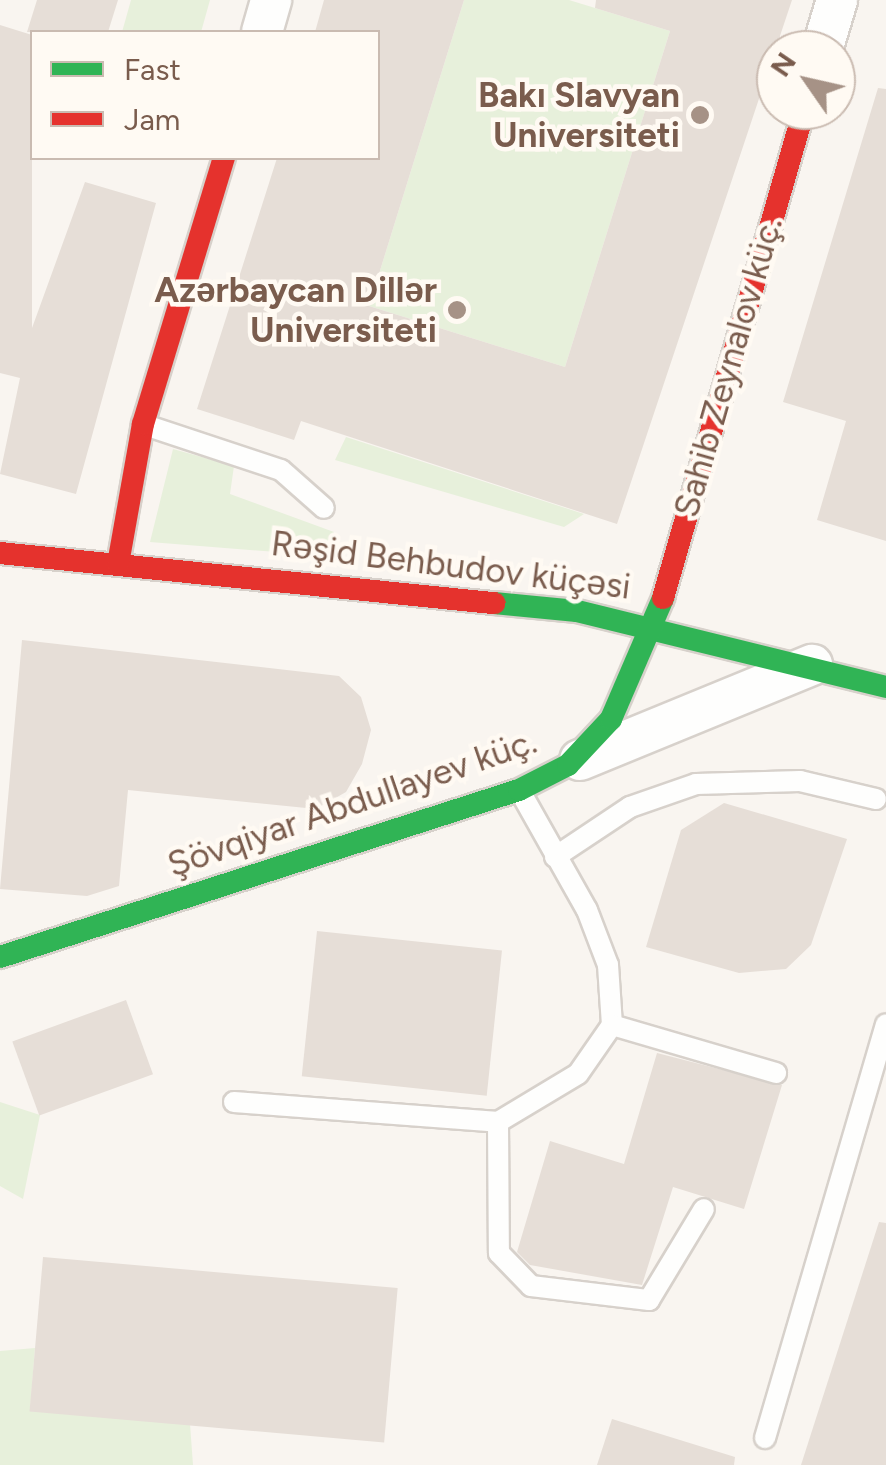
<!DOCTYPE html>
<meta charset="utf-8">
<style>
body{margin:0}
#map{position:relative;width:886px;height:1465px;overflow:hidden;background:#f9f5f0;font-family:Figtree,sans-serif}
div>[style]{position:absolute}
[style*='--x']{left:calc(var(--x)*1px);top:calc(var(--y)*1px);width:calc(var(--w)*1px);rotate:calc(var(--a)*1deg)}
.green>*{inset:0;background:#e7f0db}
.building>*{inset:0;background:#e6ded7;transform-origin:0 0}
.roads{filter:drop-shadow(2px 0 #d7d1cb) drop-shadow(-2px 0 #d7d1cb) drop-shadow(0 2px #d7d1cb) drop-shadow(0 -2px #d7d1cb)}
.lane>*{height:20px;margin:-10px;padding:0 10px;transform-origin:10px;border-radius:10px;background:#fefefd}
.street>*{height:40px;margin:-20px;padding:0 20px;transform-origin:20px;border-radius:20px;background:#fefefd}
.fast>*{height:22px;margin:-11px;padding:0 11px;transform-origin:11px;border-radius:11px;background:#30b455}
.jam>*{height:22px;margin:-11px;padding:0 11px;transform-origin:11px;border-radius:11px;background:#e5322d}
.dots>*{width:28px;height:28px;translate:-50% -50%;box-sizing:border-box;border:5px solid #fffaf3;border-radius:50%}
span{translate:-50% -50%;white-space:nowrap;text-align:center;line-height:1.15;-webkit-text-stroke:9px #fffaf3;paint-order:stroke}
.poi-label{font-size:35px;color:#7a5c4d;font-weight:700}
.right{translate:-100% -50%;text-align:right}
.street-label{font-size:35px;color:#7a5c4d}
.legend{position:absolute;left:30px;top:30px;width:350px;height:130px;box-sizing:border-box;background:#fffaf3;border:2px solid #cabbb1;margin:0;padding:12px 18px;list-style:none;font-size:30px;color:#7a5c4d}
.legend li{display:flex;align-items:center;gap:20px;height:50px}
.legend b{width:50px;border:2px solid #cabbb1}
.north{position:absolute;left:756px;top:30px;width:100px;height:100px;box-sizing:border-box;background:#fffaf3;border:2px solid #cabbb1;border-radius:50%;rotate:304deg;font-size:28px;font-weight:700;line-height:40px;text-align:center;color:#7a5c4d}
.north::after{content:'';display:block;margin:auto;width:35px;height:45px;background:#a69286;clip-path:polygon(50% 0,100% 100%,50% 72%,0 100%)}
</style>
<div id="map">
<div class="green">
<div style="clip-path:polygon(131px 0,210px 0,201px 32px,122px 32px)"></div>
<div style="clip-path:polygon(464px 0,569px 0,670px 31px,565px 367px,369px 306px)"></div>
<div style="clip-path:polygon(346px 437px,584px 514px,564px 527px,335px 460px)"></div>
<div style="clip-path:polygon(173px 449px,234px 466px,230px 494px,334px 532px,327px 556px,150px 542px)"></div>
<div style="clip-path:polygon(0 1102px,40px 1115px,23px 1199px,0 1186px)"></div>
<div style="clip-path:polygon(35px 1348px,30px 1411px,190px 1424px,193px 1465px,0 1465px,0 1351px)"></div>
</div>
<div class="building">
<div style="clip-path:polygon(37px 0,118px 0,108px 32px,27px 32px)"></div>
<div style="clip-path:polygon(324px 0,464px 0,369px 306px,565px 367px,670px 31px,595px 8px,596px 0,792px 0,617px 524px,301px 421px,294px 440px,197px 409px,277px 158px,378px 158px,378px 32px,315px 32px)"></div>
<div style="clip-path:polygon(0 25px,32px 35px,32px 328px,85px 182px,156px 203px,76px 494px,0 474px,20px 378px,0 373px)"></div>
<div style="clip-path:polygon(878px 88px,886px 89px,886px 541px,817px 520px,846px 421px,783px 402px)"></div>
<div style="clip-path:polygon(22px 640px,339px 676px,361px 697px,371px 730px,362px 764px,346px 792px,316px 809px,128px 790px,119px 886px,87px 896px,0 889px)"></div>
<div style="clip-path:polygon(724px 803px,847px 839px,811px 945px,786px 969px,739px 973px,646px 947px,681px 830px)"></div>
<div style="left:317px;top:931px;width:186px;height:146px;rotate:6deg"></div>
<div style="left:126px;top:1000px;width:79px;height:121px;rotate:70deg"></div>
<div style="clip-path:polygon(657px 1053px,782px 1085px,744px 1209px,673px 1187px,642px 1285px,530px 1265px,517px 1252px,550px 1141px,624px 1164px)"></div>
<div style="clip-path:polygon(879px 1222px,886px 1223px,886px 1465px,801px 1465px)"></div>
<div style="left:43px;top:1257px;width:356px;height:155px;rotate:5deg"></div>
<div style="clip-path:polygon(612px 1419px,735px 1457px,734px 1465px,597px 1465px)"></div>
</div>
<div class="roads">
<div class="lane">
<div style="--x:145;--y:425;--w:143;--a:18.3"></div>
<div style="--x:281;--y:470;--w:57;--a:41.5"></div>
<div style="--x:521;--y:793;--w:134;--a:60.6"></div>
<div style="--x:587;--y:910;--w:59;--a:69.1"></div>
<div style="--x:608;--y:965;--w:60;--a:86.2"></div>
<div style="--x:555;--y:857;--w:90;--a:-33.7"></div>
<div style="--x:630;--y:807;--w:70;--a:-19.2"></div>
<div style="--x:696;--y:784;--w:104;--a:-1.7"></div>
<div style="--x:800;--y:781;--w:78;--a:13.3"></div>
<div style="--x:234;--y:1102;--w:265;--a:4.3"></div>
<div style="--x:498;--y:1122;--w:93;--a:-31"></div>
<div style="--x:578;--y:1074;--w:60;--a:-55.2"></div>
<div style="--x:612;--y:1025;--w:171;--a:16.3"></div>
<div style="--x:498;--y:1122;--w:131;--a:89.6"></div>
<div style="--x:499;--y:1253;--w:46;--a:45.9"></div>
<div style="--x:531;--y:1286;--w:119;--a:6.8"></div>
<div style="--x:649;--y:1300;--w:106;--a:-58.9"></div>
<div style="--x:765;--y:1438;--w:431;--a:-73.7"></div>
</div>
<div class="street">
<div style="--x:262;--y:32;--w:33;--a:-74"></div>
<div style="--x:822;--y:50;--w:52;--a:-73.3"></div>
<div style="--x:580;--y:760;--w:251;--a:-22.3"></div>
</div>
<div class="fast">
<div style="--x:494;--y:603;--w:83;--a:5.5"></div>
<div style="--x:577;--y:611;--w:318;--a:13.8"></div>
<div style="--x:0;--y:957;--w:545;--a:-17.84"></div>
<div style="--x:519;--y:790;--w:55;--a:-27"></div>
<div style="--x:568;--y:765;--w:63;--a:-46.9"></div>
<div style="--x:611;--y:719;--w:132;--a:-66.7"></div>
</div>
<div class="jam">
<div style="--x:0;--y:553;--w:497;--a:5.8"></div>
<div style="--x:118;--y:564;--w:142;--a:-79.9"></div>
<div style="--x:143;--y:424;--w:278;--a:-73.1"></div>
<div style="--x:663;--y:598;--w:508;--a:-73.88"></div>
</div>
</div>
<div class="dots">
<div style="left:700px;top:115px;background:#a69286"></div>
<div style="left:457px;top:310px;background:#a69286"></div>
</div>
<div class="poi-label">
<span class="right" style="left:680px;top:115px">Bakı Slavyan<br>Universiteti</span>
<span class="right" style="left:437px;top:310px">Azərbaycan Dillər<br>Universiteti</span>
</div>
<div class="street-label">
<span style="left:728px;top:367px;rotate:-74deg">Sahib Zeynalov küç.</span>
<span style="left:451px;top:565px;rotate:7deg">Rəşid Behbudov küçəsi</span>
<span style="left:352px;top:803px;rotate:-19deg">Şövqiyar Abdullayev küç.</span>
</div>
<ul class="legend">
<li><b style="height:12px;background:#30b455"></b>Fast</li>
<li><b style="height:12px;background:#e5322d"></b>Jam</li>
</ul>
<div class="north">N</div>
</div>
